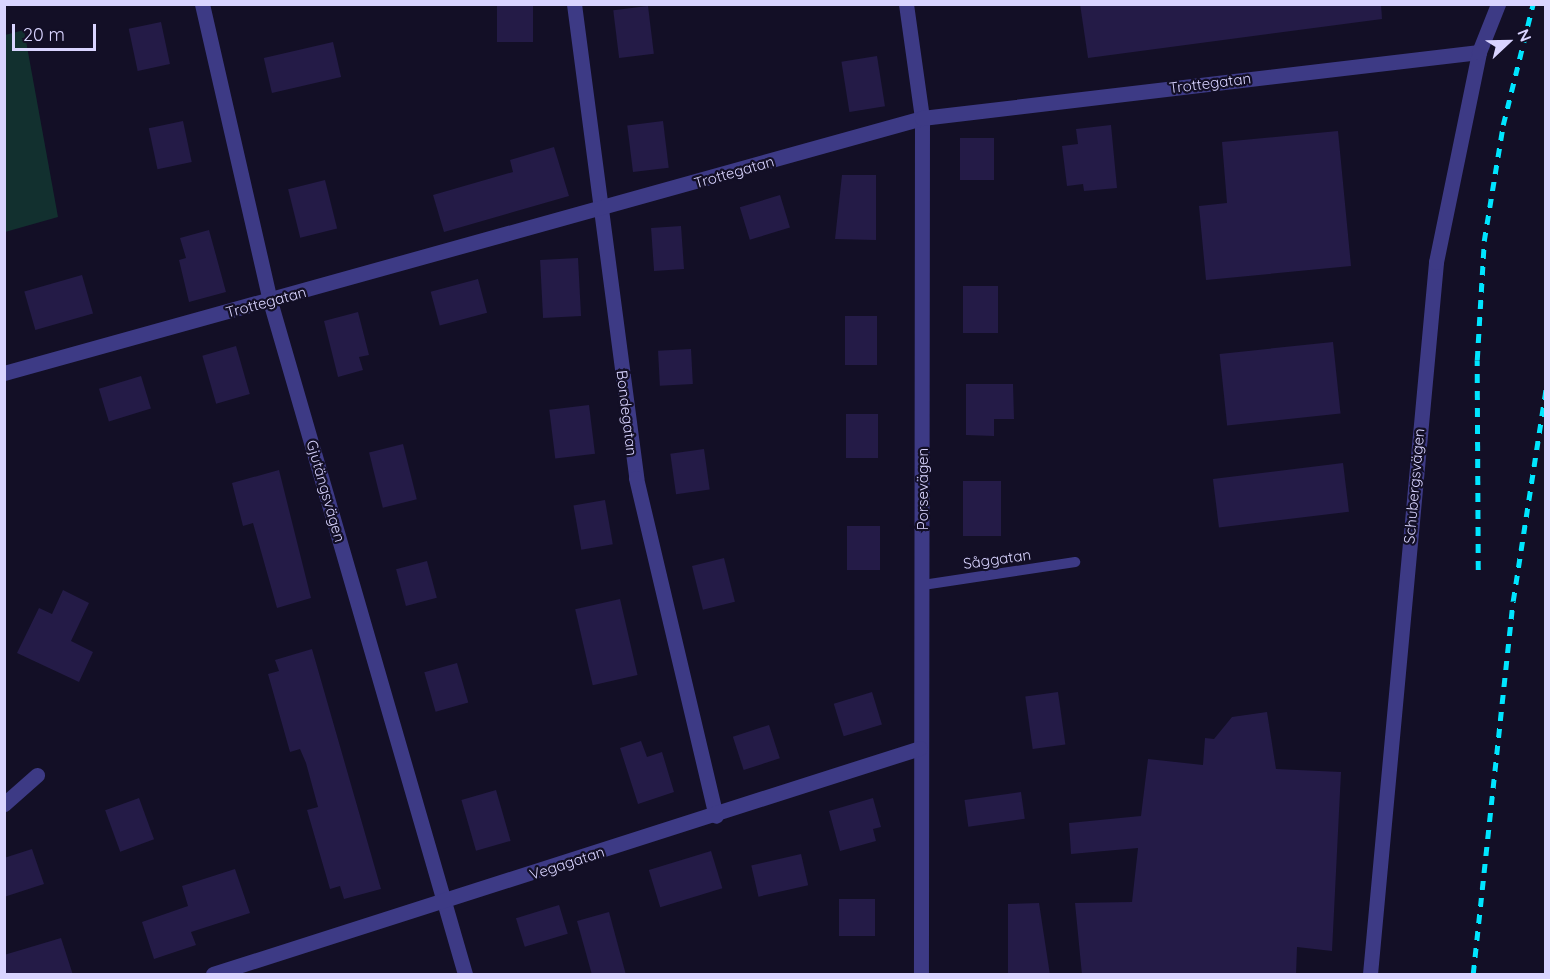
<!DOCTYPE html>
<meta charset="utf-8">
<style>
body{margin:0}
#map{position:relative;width:1550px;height:979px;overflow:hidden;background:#130f26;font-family:Quicksand,sans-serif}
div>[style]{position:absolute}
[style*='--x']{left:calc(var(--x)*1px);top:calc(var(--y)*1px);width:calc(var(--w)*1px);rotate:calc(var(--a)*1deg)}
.green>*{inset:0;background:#12302f}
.building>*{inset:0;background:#241b47;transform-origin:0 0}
.lane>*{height:10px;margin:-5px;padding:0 5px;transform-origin:5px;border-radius:5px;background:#3d3a85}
.street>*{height:15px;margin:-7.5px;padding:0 7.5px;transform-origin:7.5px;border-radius:7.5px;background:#3d3a85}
.rail>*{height:4.5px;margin-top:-2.25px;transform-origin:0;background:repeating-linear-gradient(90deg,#00e5ff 0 9px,transparent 0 17px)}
span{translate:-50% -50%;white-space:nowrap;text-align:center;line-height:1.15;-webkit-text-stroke:4.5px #130f26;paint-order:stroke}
.street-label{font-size:15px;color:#d9d4ff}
.frame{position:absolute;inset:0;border:6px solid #d9d4ff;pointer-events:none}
.north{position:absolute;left:1478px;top:12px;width:60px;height:60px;-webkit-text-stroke:4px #130f26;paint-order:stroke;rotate:68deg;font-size:16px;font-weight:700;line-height:24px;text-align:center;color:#d9d4ff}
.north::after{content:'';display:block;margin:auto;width:21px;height:27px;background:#d9d4ff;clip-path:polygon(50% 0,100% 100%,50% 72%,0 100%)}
.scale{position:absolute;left:12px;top:24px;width:84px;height:27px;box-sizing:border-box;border:3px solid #d9d4ff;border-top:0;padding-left:8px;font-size:18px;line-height:21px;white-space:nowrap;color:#d9d4ff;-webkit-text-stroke:4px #130f26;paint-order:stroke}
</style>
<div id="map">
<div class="green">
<div style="clip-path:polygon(24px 30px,58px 217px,5px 232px,5px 35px)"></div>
</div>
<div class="building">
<div style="left:497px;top:4px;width:36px;height:38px"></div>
<div style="clip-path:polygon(1080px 4px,1381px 4px,1382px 19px,1088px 58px)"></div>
<div style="left:648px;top:6px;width:48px;height:35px;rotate:83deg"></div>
<div style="left:161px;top:22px;width:43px;height:33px;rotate:78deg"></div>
<div style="left:333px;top:42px;width:36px;height:71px;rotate:77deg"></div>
<div style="left:877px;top:56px;width:51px;height:36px;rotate:81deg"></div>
<div style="left:183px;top:121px;width:42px;height:35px;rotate:78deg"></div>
<div style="left:663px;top:121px;width:47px;height:36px;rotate:83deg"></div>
<div style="clip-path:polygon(1111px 125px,1117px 188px,1084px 191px,1083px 184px,1067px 186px,1062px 146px,1078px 144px,1076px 129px)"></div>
<div style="clip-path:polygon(1338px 131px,1351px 266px,1206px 280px,1199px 206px,1227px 203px,1222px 142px)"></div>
<div style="left:994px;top:138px;width:42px;height:34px;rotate:90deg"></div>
<div style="clip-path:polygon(554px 147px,569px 196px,444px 232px,433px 195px,513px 172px,510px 160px)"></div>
<div style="clip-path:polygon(842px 175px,876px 175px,876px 240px,835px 239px)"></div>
<div style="left:325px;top:180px;width:50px;height:38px;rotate:76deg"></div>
<div style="left:780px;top:195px;width:34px;height:42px;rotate:73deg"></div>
<div style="left:681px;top:226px;width:43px;height:30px;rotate:86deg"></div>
<div style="clip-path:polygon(209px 230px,226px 292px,189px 302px,179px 260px,186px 258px,180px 238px)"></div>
<div style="left:578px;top:258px;width:58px;height:38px;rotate:87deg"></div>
<div style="left:82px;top:275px;width:40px;height:60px;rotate:74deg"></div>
<div style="left:478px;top:279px;width:35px;height:49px;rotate:75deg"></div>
<div style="left:998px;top:286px;width:47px;height:35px;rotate:90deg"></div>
<div style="clip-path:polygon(358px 312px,369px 355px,359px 357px,363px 370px,338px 377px,324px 321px)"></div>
<div style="left:845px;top:316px;width:32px;height:49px"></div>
<div style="left:1333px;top:342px;width:72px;height:114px;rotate:84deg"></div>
<div style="left:236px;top:346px;width:50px;height:35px;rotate:74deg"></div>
<div style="left:691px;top:349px;width:35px;height:33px;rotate:87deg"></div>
<div style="left:141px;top:376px;width:34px;height:44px;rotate:73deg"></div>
<div style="clip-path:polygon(966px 384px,1013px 384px,1014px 419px,994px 419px,994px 436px,966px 435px)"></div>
<div style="left:589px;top:405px;width:49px;height:40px;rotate:83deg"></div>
<div style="left:846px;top:414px;width:32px;height:44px"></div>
<div style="left:403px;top:444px;width:57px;height:35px;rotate:76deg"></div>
<div style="left:704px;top:449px;width:41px;height:34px;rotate:82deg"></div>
<div style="left:1343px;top:463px;width:49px;height:131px;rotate:83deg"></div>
<div style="clip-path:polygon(279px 470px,311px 598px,277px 608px,253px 523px,243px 526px,232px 483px)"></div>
<div style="left:963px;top:481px;width:38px;height:55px"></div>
<div style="left:605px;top:500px;width:45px;height:32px;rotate:80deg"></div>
<div style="left:847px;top:526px;width:33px;height:44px"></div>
<div style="left:724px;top:558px;width:45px;height:33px;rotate:76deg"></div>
<div style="left:427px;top:561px;width:38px;height:32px;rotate:75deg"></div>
<div style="clip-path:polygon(63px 590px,89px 603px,71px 641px,93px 652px,79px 682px,17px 653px,39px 608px,52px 614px)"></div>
<div style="left:620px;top:599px;width:78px;height:46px;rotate:77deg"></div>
<div style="clip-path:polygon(312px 649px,381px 889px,344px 899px,340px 886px,330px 889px,307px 810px,318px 807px,306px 763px,300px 749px,290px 752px,268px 674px,279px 671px,275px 660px)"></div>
<div style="left:457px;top:663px;width:41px;height:34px;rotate:74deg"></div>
<div style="left:872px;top:692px;width:34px;height:40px;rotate:73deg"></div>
<div style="left:1058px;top:692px;width:53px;height:33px;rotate:82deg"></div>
<div style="clip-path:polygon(1267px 712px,1276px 769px,1341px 772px,1332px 951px,1297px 947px,1296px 975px,1082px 975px,1075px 903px,1132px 902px,1138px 848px,1071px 854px,1069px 823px,1141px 816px,1148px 759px,1203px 765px,1205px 738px,1214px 739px,1232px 717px)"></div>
<div style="left:769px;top:725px;width:35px;height:38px;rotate:72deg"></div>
<div style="clip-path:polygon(641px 741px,647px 757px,662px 752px,674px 792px,638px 804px,620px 748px)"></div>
<div style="left:496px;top:790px;width:53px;height:36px;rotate:74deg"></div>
<div style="left:1021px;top:792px;width:27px;height:57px;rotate:82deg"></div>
<div style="left:139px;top:798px;width:44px;height:36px;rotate:70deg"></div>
<div style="clip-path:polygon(873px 798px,881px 827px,873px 829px,876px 841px,840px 851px,829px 811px)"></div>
<div style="clip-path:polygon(32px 849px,44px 884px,4px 897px,4px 858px)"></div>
<div style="left:711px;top:851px;width:39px;height:65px;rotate:73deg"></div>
<div style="left:801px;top:854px;width:32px;height:51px;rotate:77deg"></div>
<div style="clip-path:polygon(235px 869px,250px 913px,191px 932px,196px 945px,154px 959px,142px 922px,188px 906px,182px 886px)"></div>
<div style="left:875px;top:899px;width:37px;height:36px;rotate:90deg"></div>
<div style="clip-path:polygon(1039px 903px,1050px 975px,1008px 975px,1008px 904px)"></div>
<div style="left:559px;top:905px;width:30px;height:45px;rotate:73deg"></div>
<div style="clip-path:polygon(609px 912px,626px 975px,592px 975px,577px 921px)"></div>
<div style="clip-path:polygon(61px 938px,73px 975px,4px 975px,4px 955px)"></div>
</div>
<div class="lane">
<div style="--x:923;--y:585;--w:154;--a:-8.6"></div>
</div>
<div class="street">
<div style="--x:202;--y:4;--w:305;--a:77.1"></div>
<div style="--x:270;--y:301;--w:701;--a:73.84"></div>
<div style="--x:574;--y:4;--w:478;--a:82.5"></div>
<div style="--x:636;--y:478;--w:347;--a:76.7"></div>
<div style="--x:906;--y:4;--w:115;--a:82"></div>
<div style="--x:922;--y:118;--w:856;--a:90.07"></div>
<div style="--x:4;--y:373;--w:953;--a:-15.52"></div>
<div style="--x:922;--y:118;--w:561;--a:-6.76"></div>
<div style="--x:4;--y:804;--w:44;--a:-41.3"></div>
<div style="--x:213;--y:974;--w:742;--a:-17.73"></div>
<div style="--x:1370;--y:974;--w:715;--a:-84.7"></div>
<div style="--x:1436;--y:262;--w:214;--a:-78.4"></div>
<div style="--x:1479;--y:52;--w:52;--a:-68.4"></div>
</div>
<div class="rail">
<div style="--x:1478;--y:570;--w:210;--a:-90.3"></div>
<div style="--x:1477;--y:360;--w:119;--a:-86.6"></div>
<div style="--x:1484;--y:241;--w:118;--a:-80.7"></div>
<div style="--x:1503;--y:125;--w:125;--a:-76.1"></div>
<div style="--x:1473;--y:974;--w:375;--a:-83.9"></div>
<div style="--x:1513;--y:601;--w:216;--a:-81.2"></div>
</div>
<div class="street-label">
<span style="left:1210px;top:83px;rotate:-7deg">Trottegatan</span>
<span style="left:734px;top:172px;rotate:-16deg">Trottegatan</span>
<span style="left:266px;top:302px;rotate:-15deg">Trottegatan</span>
<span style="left:627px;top:413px;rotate:83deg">Bondegatan</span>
<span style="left:1414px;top:486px;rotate:-85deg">Schubergsvägen</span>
<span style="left:923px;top:489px;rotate:-90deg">Porsevägen</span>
<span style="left:326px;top:491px;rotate:74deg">Gjutängsvägen</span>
<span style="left:997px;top:559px;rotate:-8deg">Såggatan</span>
<span style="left:567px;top:863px;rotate:-18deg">Vegagatan</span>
</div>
<div class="frame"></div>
<div class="north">N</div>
<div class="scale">20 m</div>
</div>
